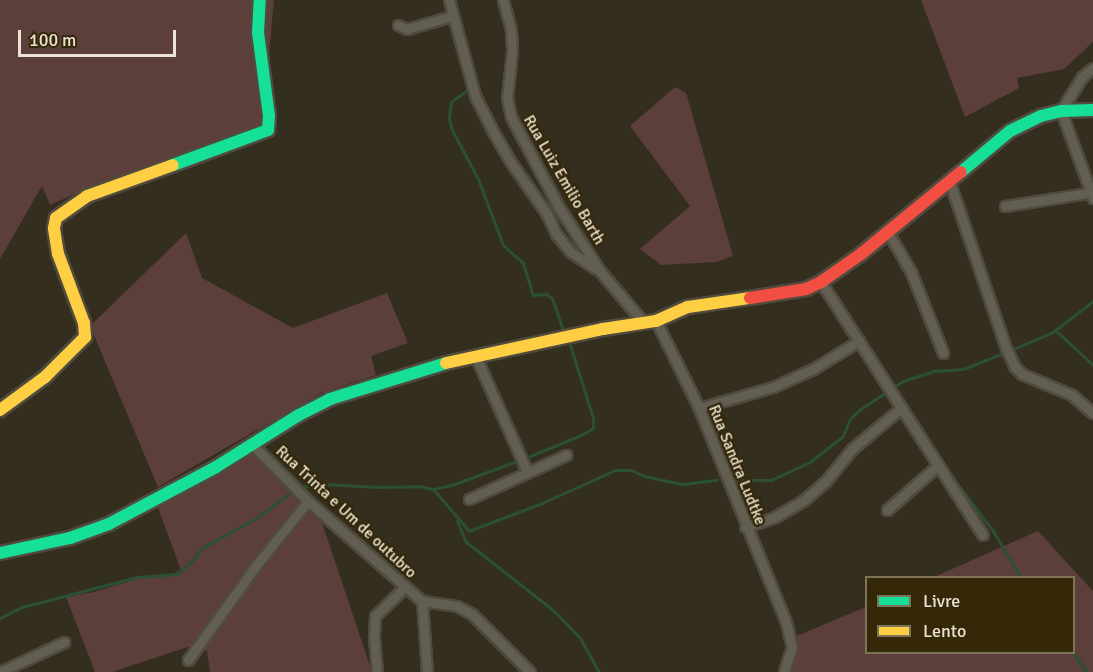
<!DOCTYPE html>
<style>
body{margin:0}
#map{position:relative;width:1093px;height:672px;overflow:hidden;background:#342e1e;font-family:Signika,sans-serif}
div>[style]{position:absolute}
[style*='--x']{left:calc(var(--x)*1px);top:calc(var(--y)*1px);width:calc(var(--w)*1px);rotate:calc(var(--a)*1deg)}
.green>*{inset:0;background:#5c3e3a}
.stream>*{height:3px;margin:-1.5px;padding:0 1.5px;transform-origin:1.5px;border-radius:1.5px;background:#2b5033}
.roads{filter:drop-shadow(2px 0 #504b3e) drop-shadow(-2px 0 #504b3e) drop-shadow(0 2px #504b3e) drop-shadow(0 -2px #504b3e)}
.street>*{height:9px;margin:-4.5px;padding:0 4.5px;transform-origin:4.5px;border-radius:4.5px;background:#625e52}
.fast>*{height:12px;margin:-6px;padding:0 6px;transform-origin:6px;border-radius:6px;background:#16e098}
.slow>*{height:12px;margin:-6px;padding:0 6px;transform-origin:6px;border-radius:6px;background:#ffcf43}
.jam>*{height:12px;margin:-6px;padding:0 6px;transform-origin:6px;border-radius:6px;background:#f24e42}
span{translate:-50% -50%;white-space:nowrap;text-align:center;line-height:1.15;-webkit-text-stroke:5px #342809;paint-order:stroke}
.street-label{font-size:16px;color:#eae3d1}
.legend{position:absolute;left:865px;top:576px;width:210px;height:78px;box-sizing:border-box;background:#342809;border:2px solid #7d7359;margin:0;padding:8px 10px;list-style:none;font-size:18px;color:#eae3d1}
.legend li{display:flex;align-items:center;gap:12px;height:30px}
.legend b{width:30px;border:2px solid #7d7359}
.scale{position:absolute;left:18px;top:30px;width:158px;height:27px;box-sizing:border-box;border:3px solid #eae3d1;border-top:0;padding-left:8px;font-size:18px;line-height:21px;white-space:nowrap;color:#eae3d1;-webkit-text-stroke:4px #342809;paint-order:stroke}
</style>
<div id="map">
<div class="green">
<div style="clip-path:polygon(0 0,274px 0,269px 54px,276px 117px,273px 130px,85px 203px,75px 194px,50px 205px,42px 186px,0 259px)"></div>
<div style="clip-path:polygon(921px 0,1093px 0,1093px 42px,1064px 69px,1017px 78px,1019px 88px,965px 117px)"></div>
<div style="clip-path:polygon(675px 87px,686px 93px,733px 256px,716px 262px,661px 265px,640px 249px,690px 206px,630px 126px)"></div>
<div style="clip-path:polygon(186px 233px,202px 278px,293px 328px,387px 293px,408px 343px,371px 356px,376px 375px,323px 392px,158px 487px,90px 326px)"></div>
<div style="clip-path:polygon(262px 444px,315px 502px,372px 672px,210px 672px,207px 651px,188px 647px,112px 672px,95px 672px,66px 597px,94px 592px,143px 577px,170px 575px,181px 570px,157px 505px)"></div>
<div style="clip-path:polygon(1038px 531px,1093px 591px,1093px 672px,790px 672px,787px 640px,866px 607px,866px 652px,1074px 652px,1074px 578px,934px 577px)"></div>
</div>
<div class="stream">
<div style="--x:470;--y:88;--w:24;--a:144"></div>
<div style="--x:451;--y:102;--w:17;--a:97"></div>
<div style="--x:449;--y:119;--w:11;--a:75"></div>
<div style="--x:452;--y:130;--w:55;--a:62"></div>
<div style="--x:478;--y:179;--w:71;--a:69.3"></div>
<div style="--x:503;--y:245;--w:27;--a:42"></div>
<div style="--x:523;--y:263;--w:34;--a:73"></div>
<div style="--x:533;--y:295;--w:13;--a:-4"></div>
<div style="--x:546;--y:294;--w:7;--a:34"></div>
<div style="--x:552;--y:298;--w:36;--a:71"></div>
<div style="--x:1055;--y:330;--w:52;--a:42.6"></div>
<div style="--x:530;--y:456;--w:55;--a:-22.4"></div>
<div style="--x:581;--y:435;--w:14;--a:-30"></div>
<div style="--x:593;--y:428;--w:10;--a:-90"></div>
<div style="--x:593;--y:418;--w:77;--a:-107.5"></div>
<div style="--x:940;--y:461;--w:88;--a:52.9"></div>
<div style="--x:993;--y:531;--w:55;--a:59.2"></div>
<div style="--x:736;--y:480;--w:35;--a:0"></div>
<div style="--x:771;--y:480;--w:43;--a:-24.8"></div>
<div style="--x:810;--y:462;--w:42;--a:-38.2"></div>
<div style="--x:843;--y:436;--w:18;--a:-68"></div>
<div style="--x:850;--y:419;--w:13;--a:-45"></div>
<div style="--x:859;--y:410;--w:53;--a:-33.4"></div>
<div style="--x:903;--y:381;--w:32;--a:-18"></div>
<div style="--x:933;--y:371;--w:30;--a:-4"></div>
<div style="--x:963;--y:369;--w:52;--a:-21.6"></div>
<div style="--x:1011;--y:350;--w:46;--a:-23.2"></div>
<div style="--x:1053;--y:332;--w:51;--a:-37.8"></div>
<div style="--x:305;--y:486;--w:17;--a:-7"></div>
<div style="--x:322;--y:484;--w:58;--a:3"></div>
<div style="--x:380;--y:487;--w:39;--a:-1"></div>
<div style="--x:419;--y:486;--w:14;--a:12"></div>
<div style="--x:433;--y:489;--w:19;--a:-12"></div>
<div style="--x:452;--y:485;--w:66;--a:-20.4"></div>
<div style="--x:433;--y:489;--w:55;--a:49.4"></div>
<div style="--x:469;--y:531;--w:78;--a:-21"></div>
<div style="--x:542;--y:503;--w:80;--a:-24.3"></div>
<div style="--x:615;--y:470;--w:16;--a:0"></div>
<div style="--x:631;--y:470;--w:14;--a:25"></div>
<div style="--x:644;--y:476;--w:40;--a:12"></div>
<div style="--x:683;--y:484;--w:34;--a:-7"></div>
<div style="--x:457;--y:521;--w:23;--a:67"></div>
<div style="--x:466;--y:542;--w:110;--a:38"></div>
<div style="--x:553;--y:610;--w:39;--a:46"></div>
<div style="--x:580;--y:638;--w:39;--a:61"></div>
<div style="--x:0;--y:618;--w:25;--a:-27"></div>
<div style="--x:22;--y:607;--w:119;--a:-14.6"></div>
<div style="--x:137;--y:577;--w:40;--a:-4.3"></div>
<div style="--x:177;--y:574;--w:20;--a:-41"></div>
<div style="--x:192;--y:561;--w:16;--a:-52"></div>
<div style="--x:202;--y:548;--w:64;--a:-29"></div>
<div style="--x:258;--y:517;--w:39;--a:-37"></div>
<div style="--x:1072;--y:652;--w:25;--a:53"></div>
</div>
<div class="roads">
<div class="street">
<div style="--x:449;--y:0;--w:99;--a:74.8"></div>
<div style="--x:475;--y:96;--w:36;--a:63"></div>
<div style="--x:491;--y:128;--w:38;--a:60"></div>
<div style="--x:510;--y:161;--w:65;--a:55.1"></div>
<div style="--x:547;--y:214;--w:23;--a:65"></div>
<div style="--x:557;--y:235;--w:22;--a:51"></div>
<div style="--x:571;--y:252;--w:29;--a:34"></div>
<div style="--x:503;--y:0;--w:31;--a:75"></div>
<div style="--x:511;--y:30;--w:21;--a:87"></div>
<div style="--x:512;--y:51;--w:47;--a:96.1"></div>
<div style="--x:507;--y:98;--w:19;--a:78"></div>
<div style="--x:511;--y:117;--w:104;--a:62"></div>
<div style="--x:560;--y:209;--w:74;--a:57.2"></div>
<div style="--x:600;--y:271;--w:67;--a:49.9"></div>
<div style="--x:398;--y:25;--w:10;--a:24"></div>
<div style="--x:407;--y:29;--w:47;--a:-16.1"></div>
<div style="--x:1093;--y:68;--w:14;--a:141"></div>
<div style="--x:1082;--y:77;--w:40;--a:122"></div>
<div style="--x:1061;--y:111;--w:93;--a:69.8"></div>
<div style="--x:949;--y:180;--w:177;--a:71.3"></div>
<div style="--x:1006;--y:348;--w:21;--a:65"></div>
<div style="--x:1015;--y:367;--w:10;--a:45"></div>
<div style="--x:1022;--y:374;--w:54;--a:22.8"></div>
<div style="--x:1072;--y:395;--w:28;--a:41"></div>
<div style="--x:1005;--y:206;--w:89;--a:-9"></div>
<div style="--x:888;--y:232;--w:46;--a:60.1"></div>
<div style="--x:911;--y:272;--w:87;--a:68.4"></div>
<div style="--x:821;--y:282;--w:300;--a:57.4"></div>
<div style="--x:656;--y:321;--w:97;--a:63.7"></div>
<div style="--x:699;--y:408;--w:231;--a:67.9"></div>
<div style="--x:786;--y:622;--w:26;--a:77"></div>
<div style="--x:792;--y:647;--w:26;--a:108"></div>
<div style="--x:475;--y:355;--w:127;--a:65.9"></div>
<div style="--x:699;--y:408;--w:77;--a:-15.8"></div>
<div style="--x:773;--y:387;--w:44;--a:-24.2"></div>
<div style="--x:813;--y:369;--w:54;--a:-31.3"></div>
<div style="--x:251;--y:443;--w:81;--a:45.5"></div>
<div style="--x:308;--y:501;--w:152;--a:41.3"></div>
<div style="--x:469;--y:499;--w:107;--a:-24.4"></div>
<div style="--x:887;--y:510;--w:67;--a:-41.3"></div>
<div style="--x:745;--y:527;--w:29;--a:-18"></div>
<div style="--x:773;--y:518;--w:36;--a:-30"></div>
<div style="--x:804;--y:500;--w:28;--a:-41"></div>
<div style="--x:825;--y:482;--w:43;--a:-50.7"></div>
<div style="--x:852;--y:449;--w:62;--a:-39.8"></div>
<div style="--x:422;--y:601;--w:35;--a:8"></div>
<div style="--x:457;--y:606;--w:17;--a:28"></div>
<div style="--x:472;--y:614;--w:82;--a:45"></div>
<div style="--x:422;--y:601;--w:71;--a:86"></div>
<div style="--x:188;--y:660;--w:120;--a:-54.2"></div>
<div style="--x:258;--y:563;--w:80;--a:-51.1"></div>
<div style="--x:0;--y:672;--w:71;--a:-25.1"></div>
<div style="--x:377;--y:672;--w:36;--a:-95"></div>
<div style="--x:374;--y:636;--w:20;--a:-87"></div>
<div style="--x:375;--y:616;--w:42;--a:-44"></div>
</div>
<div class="fast">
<div style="--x:173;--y:165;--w:101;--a:-20.2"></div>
<div style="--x:268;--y:130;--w:14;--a:-86"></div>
<div style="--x:269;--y:116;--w:84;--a:-97.5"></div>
<div style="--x:258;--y:33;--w:33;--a:-87"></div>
<div style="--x:961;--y:172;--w:64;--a:-39.9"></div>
<div style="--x:1010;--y:131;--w:34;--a:-26"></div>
<div style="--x:1041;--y:116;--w:21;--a:-14"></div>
<div style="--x:1061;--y:111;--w:32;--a:-2"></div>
<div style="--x:0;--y:553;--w:72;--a:-12.1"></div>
<div style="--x:70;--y:538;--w:41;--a:-19.7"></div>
<div style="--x:109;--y:524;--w:121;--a:-28"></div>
<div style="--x:216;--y:467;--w:98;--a:-32.1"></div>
<div style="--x:299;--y:415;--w:35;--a:-27"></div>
<div style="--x:330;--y:399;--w:121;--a:-17.2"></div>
</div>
<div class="slow">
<div style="--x:446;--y:363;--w:161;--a:-12.2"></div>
<div style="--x:603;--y:329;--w:54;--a:-8.6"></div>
<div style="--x:656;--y:321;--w:35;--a:-24"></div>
<div style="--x:688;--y:307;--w:63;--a:-8.3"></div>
<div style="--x:0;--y:410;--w:56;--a:-36.3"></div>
<div style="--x:45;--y:377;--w:57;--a:-45"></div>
<div style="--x:85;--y:337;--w:14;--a:-94"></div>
<div style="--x:84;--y:323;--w:74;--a:-110.6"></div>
<div style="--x:58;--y:254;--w:26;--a:-99"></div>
<div style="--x:54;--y:228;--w:10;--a:-79"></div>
<div style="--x:56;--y:218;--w:38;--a:-35"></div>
<div style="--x:87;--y:196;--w:91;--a:-19.8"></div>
</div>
<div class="jam">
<div style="--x:750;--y:298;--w:57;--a:-9.1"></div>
<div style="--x:806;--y:289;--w:17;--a:-25"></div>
<div style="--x:821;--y:282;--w:49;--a:-35"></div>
<div style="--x:861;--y:254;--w:129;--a:-39.4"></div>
</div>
</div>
<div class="street-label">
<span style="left:564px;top:180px;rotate:60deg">Rua Luiz Emilio Barth</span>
<span style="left:737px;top:465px;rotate:68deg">Rua Sandra Ludtke</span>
<span style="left:346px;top:512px;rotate:43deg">Rua Trinta e Um de outubro</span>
</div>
<ul class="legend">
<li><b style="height:8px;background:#16e098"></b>Livre</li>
<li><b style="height:8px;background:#ffcf43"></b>Lento</li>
</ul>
<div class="scale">100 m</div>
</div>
